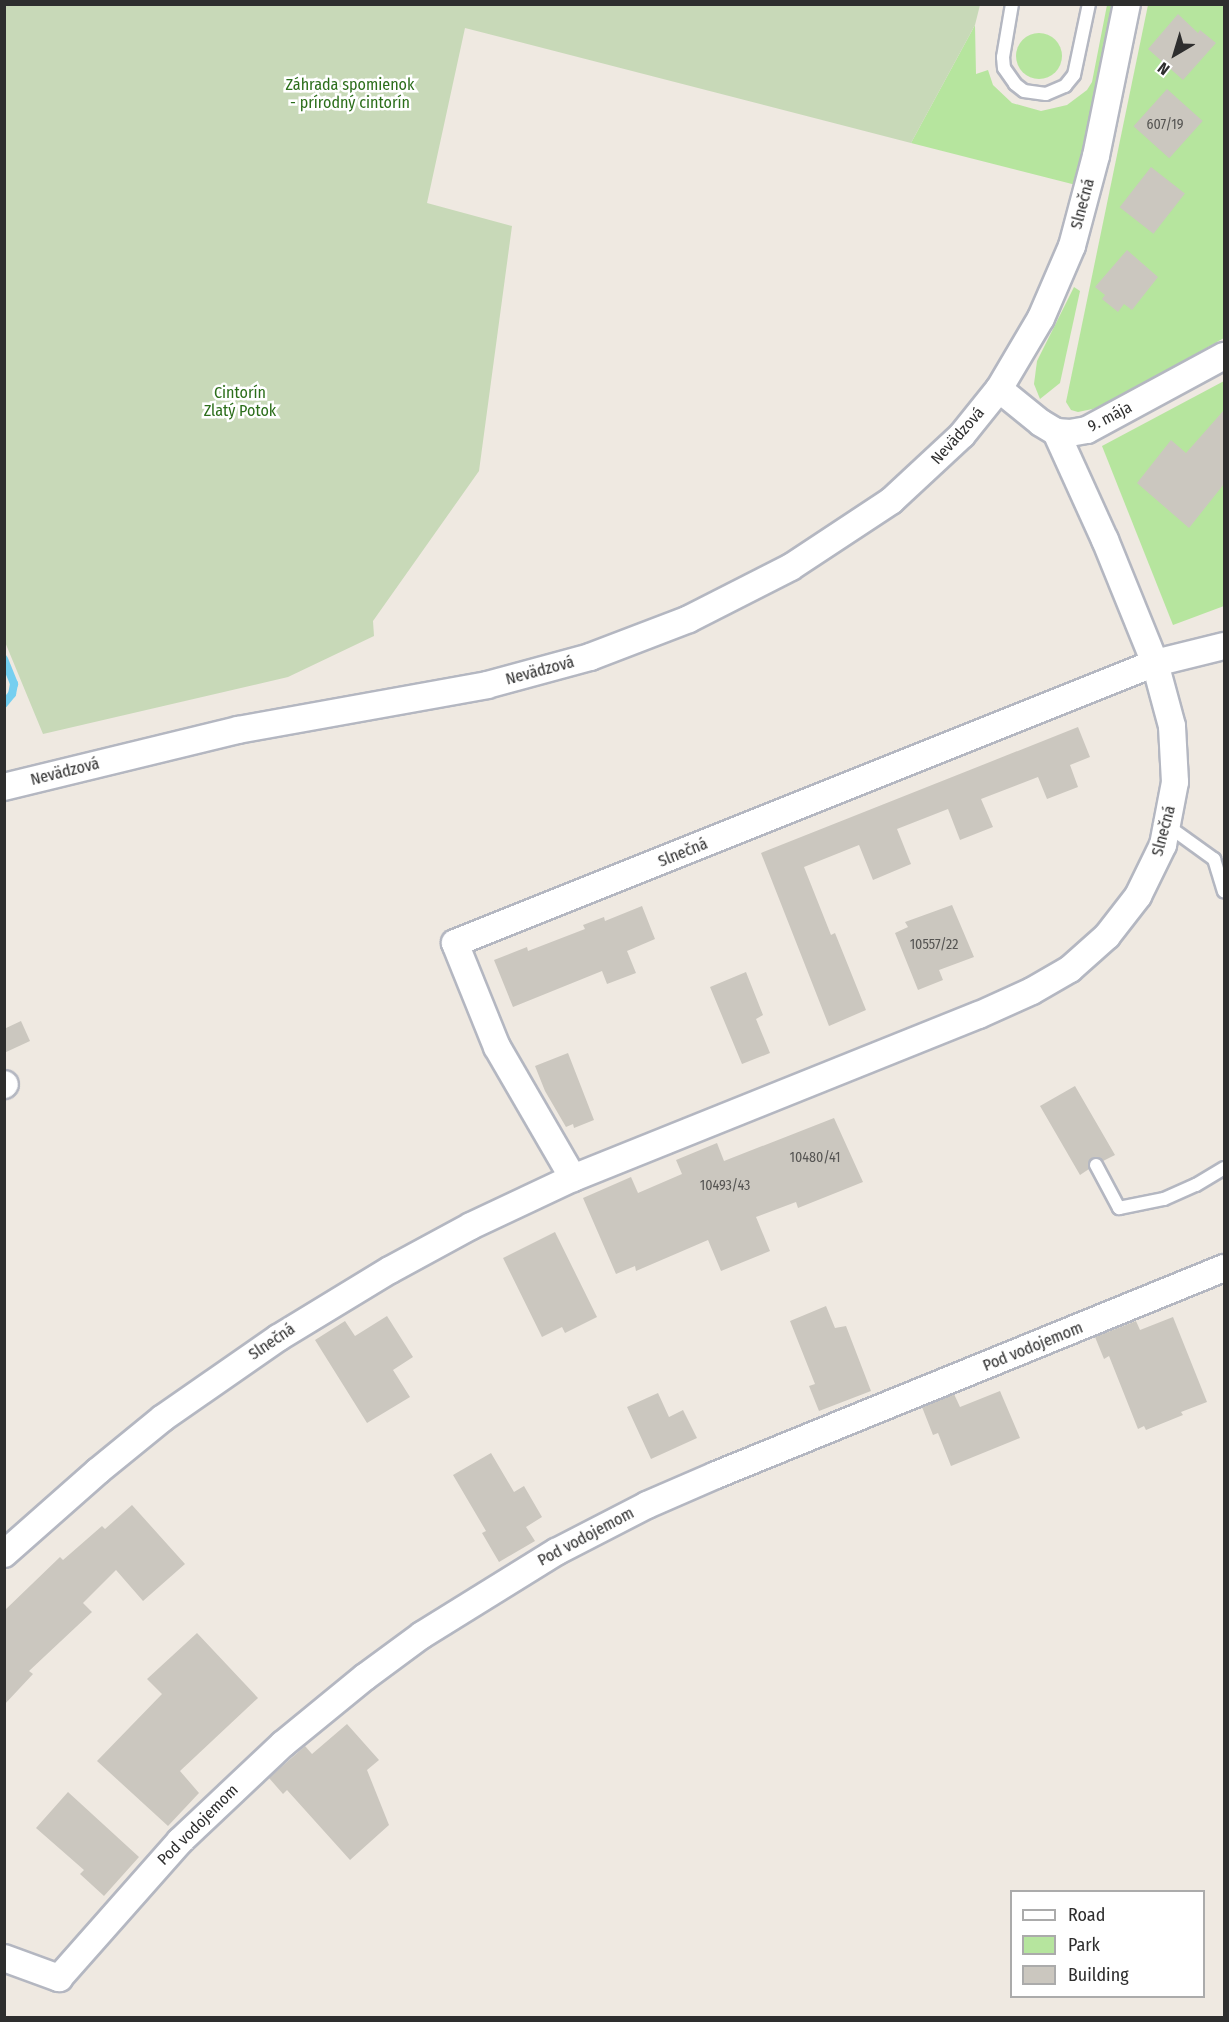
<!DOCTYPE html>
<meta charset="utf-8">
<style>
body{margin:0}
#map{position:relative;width:1229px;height:2022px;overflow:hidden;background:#efe9e1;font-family:"Fira Sans Condensed",sans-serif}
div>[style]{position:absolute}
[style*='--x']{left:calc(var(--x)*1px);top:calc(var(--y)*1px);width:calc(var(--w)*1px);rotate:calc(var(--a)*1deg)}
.green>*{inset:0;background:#b6e59e}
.round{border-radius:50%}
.cemetery>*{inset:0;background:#c8d9b8}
.stream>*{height:8px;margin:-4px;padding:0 4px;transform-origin:4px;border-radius:4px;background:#75cff0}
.building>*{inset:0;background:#cbc7bf;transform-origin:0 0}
.roads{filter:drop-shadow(2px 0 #b4b7c1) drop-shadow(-2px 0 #b4b7c1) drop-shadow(0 2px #b4b7c1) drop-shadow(0 -2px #b4b7c1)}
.lane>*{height:12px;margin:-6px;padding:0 6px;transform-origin:6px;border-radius:6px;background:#fff}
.street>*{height:26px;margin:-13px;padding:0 13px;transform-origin:13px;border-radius:13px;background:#fff}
span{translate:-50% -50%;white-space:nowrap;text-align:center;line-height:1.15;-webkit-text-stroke:5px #fff;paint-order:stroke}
.number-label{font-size:14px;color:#555452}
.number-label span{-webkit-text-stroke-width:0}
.park-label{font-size:16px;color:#2c6e1b}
.street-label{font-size:16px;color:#2e2e2e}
.frame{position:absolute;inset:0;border:6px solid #2e2e2e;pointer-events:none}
.legend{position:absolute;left:1010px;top:1890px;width:195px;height:108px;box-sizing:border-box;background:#fff;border:2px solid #ababab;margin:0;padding:8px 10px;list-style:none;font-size:18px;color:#2e2e2e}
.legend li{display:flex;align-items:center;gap:12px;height:30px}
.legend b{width:30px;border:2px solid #ababab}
.north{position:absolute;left:1145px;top:24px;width:60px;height:60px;-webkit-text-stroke:4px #fff;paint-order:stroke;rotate:218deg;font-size:16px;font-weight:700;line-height:24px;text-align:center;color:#2e2e2e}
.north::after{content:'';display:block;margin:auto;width:21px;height:27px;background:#2e2e2e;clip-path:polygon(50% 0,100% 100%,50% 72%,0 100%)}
</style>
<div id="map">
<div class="green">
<div style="clip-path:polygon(1107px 5px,1114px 5px,1076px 185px,911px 143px,975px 25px,976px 74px,988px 70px,993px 85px,1012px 103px,1041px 111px,1067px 105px,1087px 90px,1092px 82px)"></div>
<div style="clip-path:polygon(1148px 5px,1224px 5px,1224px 338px,1102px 407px,1078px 412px,1071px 410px,1066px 402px)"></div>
<div class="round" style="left:1016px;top:33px;width:46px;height:46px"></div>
<div style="clip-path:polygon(1074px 287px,1080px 291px,1060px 383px,1040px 399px,1034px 384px,1037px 361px)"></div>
<div style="clip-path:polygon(1224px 381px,1224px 606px,1173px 625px,1102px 446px)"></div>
</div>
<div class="cemetery">
<div style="clip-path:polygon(4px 5px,5px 4px,980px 5px,975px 25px,911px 143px,465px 28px,427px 203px,512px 226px,479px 471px,373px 621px,374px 636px,288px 677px,43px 734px,5px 642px)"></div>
</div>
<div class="stream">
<div style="--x:4;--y:659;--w:27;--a:68"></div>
<div style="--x:14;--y:684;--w:10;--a:101"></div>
<div style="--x:12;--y:694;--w:13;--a:129"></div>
</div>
<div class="building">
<div style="clip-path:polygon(1178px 14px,1198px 33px,1200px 30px,1216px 43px,1183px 80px,1148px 49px)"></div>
<div style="left:1167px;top:89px;width:48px;height:50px;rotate:42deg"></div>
<div style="left:1151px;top:167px;width:43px;height:51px;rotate:38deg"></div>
<div style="clip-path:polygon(1127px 250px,1158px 277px,1132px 310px,1124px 304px,1118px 312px,1102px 299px,1105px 295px,1095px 287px)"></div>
<div style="clip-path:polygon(1224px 410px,1224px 484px,1189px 528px,1137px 483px,1171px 440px,1186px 453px)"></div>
<div style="clip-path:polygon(1078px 727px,1090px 757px,1070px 765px,1078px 787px,1047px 799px,1038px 777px,981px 799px,993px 827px,960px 840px,948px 809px,897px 829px,911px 864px,873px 880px,859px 845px,804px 867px,831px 935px,835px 933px,866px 1010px,829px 1026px,761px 853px)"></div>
<div style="clip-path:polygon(952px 905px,974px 957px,939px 970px,943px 980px,918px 990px,895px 933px,908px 927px,905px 922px)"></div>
<div style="clip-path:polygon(642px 906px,655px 939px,627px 951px,636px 973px,607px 984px,602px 971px,513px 1007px,494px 960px,527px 947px,528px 951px,585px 929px,583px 925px,604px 917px,605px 921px)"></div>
<div style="clip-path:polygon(746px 972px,763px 1015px,756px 1019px,770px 1053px,742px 1064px,710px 987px)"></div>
<div style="clip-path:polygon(21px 1021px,30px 1041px,4px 1053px,4px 1029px)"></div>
<div style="clip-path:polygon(568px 1053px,594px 1120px,574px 1128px,573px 1124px,566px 1127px,545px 1091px,535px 1066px)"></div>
<div style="clip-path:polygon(1075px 1086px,1115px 1155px,1103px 1161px,1097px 1157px,1092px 1158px,1088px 1164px,1089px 1169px,1080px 1175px,1040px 1106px)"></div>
<div style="clip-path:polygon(834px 1118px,863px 1182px,798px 1208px,796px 1202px,756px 1217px,770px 1251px,721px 1271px,708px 1240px,636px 1271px,635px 1266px,616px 1274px,583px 1198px,631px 1177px,638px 1193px,682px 1174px,676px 1160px,717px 1143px,724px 1161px)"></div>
<div style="clip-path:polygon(555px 1232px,597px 1317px,565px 1333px,562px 1327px,542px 1337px,503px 1258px)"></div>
<div style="clip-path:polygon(826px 1306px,835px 1328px,846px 1326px,871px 1391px,819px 1411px,809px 1386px,815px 1384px,790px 1321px)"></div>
<div style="clip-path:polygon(387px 1316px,413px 1357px,393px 1370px,410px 1397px,367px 1423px,315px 1340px,345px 1321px,355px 1336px)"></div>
<div style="clip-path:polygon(1173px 1317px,1207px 1402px,1181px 1412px,1183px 1415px,1146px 1430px,1144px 1426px,1138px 1429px,1109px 1356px,1104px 1359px,1095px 1337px,1136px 1321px,1140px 1330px)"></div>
<div style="clip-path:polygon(1000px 1391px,1020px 1438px,951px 1466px,938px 1433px,933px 1435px,922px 1407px,954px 1394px,960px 1407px)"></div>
<div style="clip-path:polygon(658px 1393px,669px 1417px,683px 1410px,697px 1438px,651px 1459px,627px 1407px)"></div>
<div style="clip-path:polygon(491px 1453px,514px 1492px,524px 1486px,542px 1517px,526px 1527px,535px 1541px,499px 1562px,482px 1533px,486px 1531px,453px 1475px)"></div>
<div style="clip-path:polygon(132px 1505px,185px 1564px,143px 1601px,116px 1570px,83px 1603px,92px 1612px,29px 1671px,33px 1674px,4px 1705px,4px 1611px,60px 1557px,63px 1560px,102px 1526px,105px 1529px)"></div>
<div style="clip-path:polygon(197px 1633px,258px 1698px,180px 1771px,199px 1793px,168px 1826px,97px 1761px,162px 1694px,147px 1679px)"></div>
<div style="clip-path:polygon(347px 1724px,379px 1760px,367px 1770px,389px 1825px,350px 1860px,287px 1790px,283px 1794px,269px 1778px,305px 1746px,312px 1754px)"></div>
<div style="clip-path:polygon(68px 1792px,139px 1857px,104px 1896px,80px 1874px,84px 1870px,36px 1828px)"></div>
</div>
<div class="roads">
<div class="lane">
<div style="--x:1012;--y:4;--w:54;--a:99.6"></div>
<div style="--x:1003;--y:57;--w:11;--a:85"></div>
<div style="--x:1004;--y:68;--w:19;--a:55"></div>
<div style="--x:1015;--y:84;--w:11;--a:38"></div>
<div style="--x:1024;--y:91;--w:22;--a:8"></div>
<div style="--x:1046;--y:94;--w:21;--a:-23"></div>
<div style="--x:1065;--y:86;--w:14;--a:-51"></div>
<div style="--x:1074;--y:75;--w:73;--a:-78.1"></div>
<div style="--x:1168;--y:826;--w:57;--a:35.7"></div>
<div style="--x:1214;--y:859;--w:34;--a:73"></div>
<div style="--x:1096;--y:1165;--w:49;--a:61.9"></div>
<div style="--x:1119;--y:1208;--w:46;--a:-11.3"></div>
<div style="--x:1164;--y:1199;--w:35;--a:-24"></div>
<div style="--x:1196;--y:1185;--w:33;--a:-31"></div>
</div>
<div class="street">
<div style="--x:999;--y:389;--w:54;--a:39"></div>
<div style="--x:1041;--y:423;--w:17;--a:31"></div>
<div style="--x:1056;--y:432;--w:14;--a:4"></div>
<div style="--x:1070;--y:433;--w:17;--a:-10"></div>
<div style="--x:1087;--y:430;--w:156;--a:-28.4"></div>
<div style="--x:4;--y:787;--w:241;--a:-13.7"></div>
<div style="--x:238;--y:730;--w:253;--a:-10.2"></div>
<div style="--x:487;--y:685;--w:107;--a:-15.2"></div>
<div style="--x:590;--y:657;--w:106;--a:-21"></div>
<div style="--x:689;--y:619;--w:114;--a:-27"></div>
<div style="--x:791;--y:567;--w:120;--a:-33.4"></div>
<div style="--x:891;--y:501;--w:97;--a:-42.9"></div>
<div style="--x:962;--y:435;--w:59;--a:-51.2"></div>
<div style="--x:999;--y:389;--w:82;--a:-59.4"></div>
<div style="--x:1041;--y:318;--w:78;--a:-66.7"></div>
<div style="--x:1072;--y:246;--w:93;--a:-75.1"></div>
<div style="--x:1096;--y:156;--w:155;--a:-78.5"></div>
<div style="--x:4;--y:1085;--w:1;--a:-45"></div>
<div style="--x:573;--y:1178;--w:151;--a:-120.1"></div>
<div style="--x:497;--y:1047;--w:112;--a:-112"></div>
<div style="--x:455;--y:943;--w:754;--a:-21.8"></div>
<div style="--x:1155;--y:663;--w:71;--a:-13.8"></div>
<div style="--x:4;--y:1554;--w:125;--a:-41.4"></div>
<div style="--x:98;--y:1471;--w:84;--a:-39.2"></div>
<div style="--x:163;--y:1418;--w:140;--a:-34.8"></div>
<div style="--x:278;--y:1338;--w:131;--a:-31.3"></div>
<div style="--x:390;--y:1270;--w:92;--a:-28.5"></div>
<div style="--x:471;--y:1226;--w:113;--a:-25.2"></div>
<div style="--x:573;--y:1178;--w:437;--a:-21.9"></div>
<div style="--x:979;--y:1015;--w:58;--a:-24.4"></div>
<div style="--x:1032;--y:991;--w:44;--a:-30.1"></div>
<div style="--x:1070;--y:969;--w:50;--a:-41.7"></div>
<div style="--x:1107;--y:936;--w:51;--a:-52.2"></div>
<div style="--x:1138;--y:896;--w:57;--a:-63.9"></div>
<div style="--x:1163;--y:845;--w:64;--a:-79.2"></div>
<div style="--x:1175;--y:782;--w:56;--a:-93.1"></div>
<div style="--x:1172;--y:726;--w:65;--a:-105.1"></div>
<div style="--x:1155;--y:663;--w:133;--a:-112.1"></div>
<div style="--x:1105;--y:540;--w:119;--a:-114.4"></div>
<div style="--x:4;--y:1958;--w:59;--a:20"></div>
<div style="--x:59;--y:1978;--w:183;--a:-48.5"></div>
<div style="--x:180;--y:1841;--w:141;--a:-43.3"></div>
<div style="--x:283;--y:1744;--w:106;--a:-39.3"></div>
<div style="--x:365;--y:1677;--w:71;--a:-36.4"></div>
<div style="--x:422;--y:1635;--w:158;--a:-31.8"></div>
<div style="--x:556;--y:1552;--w:102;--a:-27.3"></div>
<div style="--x:647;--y:1505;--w:75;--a:-23.5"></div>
<div style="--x:716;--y:1475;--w:549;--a:-22.17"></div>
</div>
</div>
<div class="number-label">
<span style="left:1165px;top:125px">607/19</span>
<span style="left:934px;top:945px">10557/22</span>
<span style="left:815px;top:1158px">10480/41</span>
<span style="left:725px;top:1186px">10493/43</span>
</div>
<div class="park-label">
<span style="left:350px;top:94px">Záhrada spomienok<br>- prírodný cintorín</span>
<span style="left:240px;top:402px">Cintorín<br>Zlatý Potok</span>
</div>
<div class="street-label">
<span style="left:1083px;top:204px;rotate:-75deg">Slnečná</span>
<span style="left:1110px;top:417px;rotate:-27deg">9. mája</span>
<span style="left:958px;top:436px;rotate:-48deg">Nevädzová</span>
<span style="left:540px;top:671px;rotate:-15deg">Nevädzová</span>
<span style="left:65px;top:772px;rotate:-14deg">Nevädzová</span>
<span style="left:1164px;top:831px;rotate:-75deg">Slnečná</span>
<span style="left:683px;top:853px;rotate:-22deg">Slnečná</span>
<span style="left:272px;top:1342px;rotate:-34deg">Slnečná</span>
<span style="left:1033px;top:1347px;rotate:-22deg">Pod vodojemom</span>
<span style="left:586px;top:1537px;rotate:-28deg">Pod vodojemom</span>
<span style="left:198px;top:1825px;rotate:-45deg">Pod vodojemom</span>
</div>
<div class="frame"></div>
<ul class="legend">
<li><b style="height:8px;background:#fff"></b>Road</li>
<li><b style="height:16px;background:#b6e59e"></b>Park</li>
<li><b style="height:16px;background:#cbc7bf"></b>Building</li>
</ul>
<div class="north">N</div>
</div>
